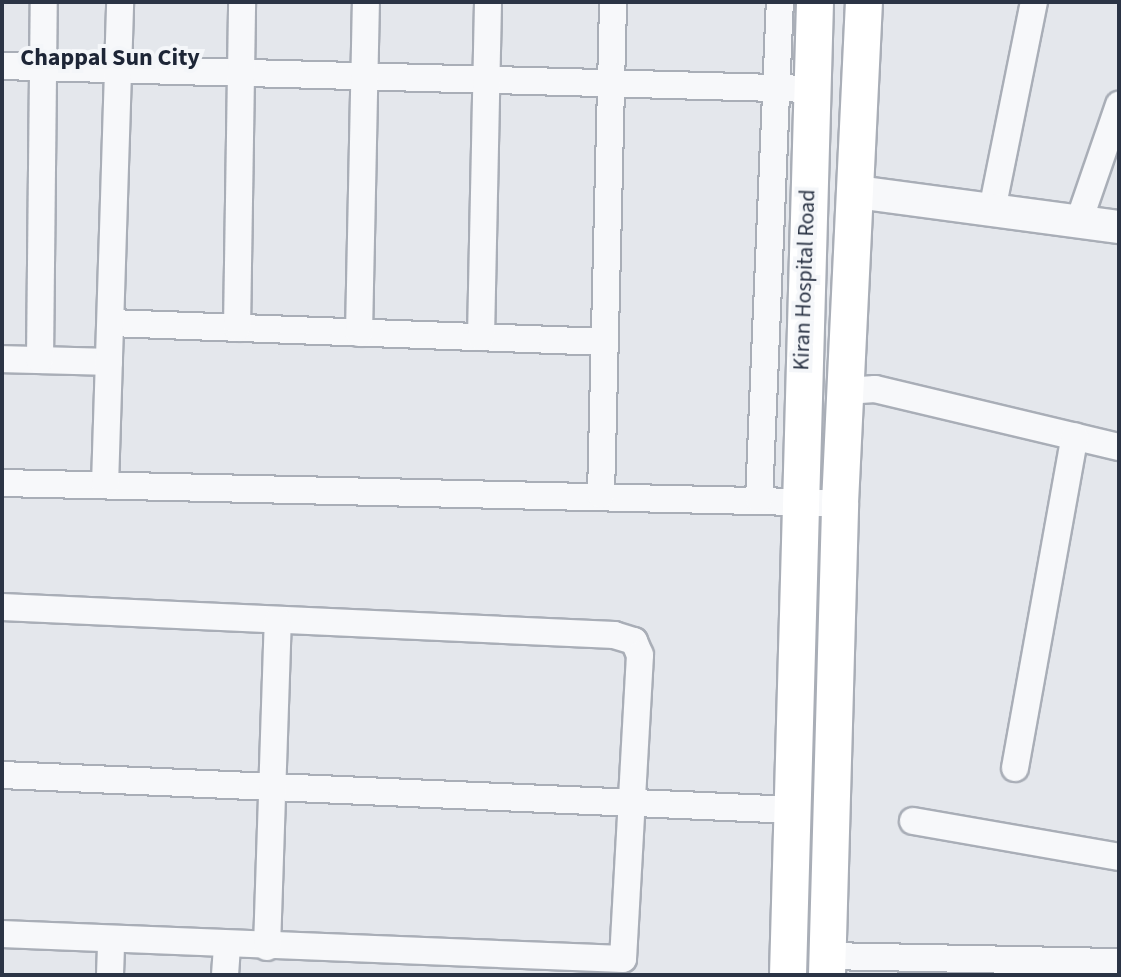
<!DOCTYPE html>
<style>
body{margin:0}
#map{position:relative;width:1121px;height:977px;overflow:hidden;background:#e4e7ec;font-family:"Source Sans 3",sans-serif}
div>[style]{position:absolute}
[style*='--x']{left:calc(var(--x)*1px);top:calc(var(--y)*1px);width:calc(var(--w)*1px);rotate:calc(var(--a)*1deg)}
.roads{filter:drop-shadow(2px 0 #a9aeb7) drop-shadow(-2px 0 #a9aeb7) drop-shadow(0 2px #a9aeb7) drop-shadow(0 -2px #a9aeb7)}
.minor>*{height:26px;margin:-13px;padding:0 13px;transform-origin:13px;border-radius:13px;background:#f7f8fa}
.tertiary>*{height:32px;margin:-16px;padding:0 16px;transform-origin:16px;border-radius:16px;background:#f7f8fa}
.secondary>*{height:36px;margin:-18px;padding:0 18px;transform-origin:18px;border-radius:18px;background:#fff}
span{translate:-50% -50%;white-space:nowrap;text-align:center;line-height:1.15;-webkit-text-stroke:8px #f4f6f9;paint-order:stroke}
.street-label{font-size:22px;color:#2b3445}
.neighbourhood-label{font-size:24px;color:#1d2536;font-weight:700}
.frame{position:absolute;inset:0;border:4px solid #2b3445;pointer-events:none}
</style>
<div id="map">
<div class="roads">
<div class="minor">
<div style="--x:2;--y:66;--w:810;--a:1.63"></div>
<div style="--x:992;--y:210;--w:212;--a:-78.6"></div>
<div style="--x:1079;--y:221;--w:123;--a:-71"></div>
<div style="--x:111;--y:323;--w:494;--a:2.2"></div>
<div style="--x:237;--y:328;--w:326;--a:-89.1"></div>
<div style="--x:359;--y:333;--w:331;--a:-88.8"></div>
<div style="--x:481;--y:337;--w:335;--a:-88.8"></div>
<div style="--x:2;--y:359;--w:107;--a:1.6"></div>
<div style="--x:40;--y:360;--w:358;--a:-89.4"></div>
<div style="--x:846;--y:391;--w:29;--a:-4"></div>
<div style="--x:875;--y:389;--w:251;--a:13.4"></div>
<div style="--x:2;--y:483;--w:838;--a:1.37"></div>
<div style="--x:105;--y:485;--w:483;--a:-88.2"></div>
<div style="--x:601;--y:495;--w:493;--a:-88.6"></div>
<div style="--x:759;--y:500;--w:498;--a:-87.6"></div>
<div style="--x:2;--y:607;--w:613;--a:2.62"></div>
<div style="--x:614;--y:635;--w:21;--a:17"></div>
<div style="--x:634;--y:641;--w:15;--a:67"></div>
<div style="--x:640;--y:655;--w:304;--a:93.2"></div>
<div style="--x:623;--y:959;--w:622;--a:-177.69"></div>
<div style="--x:1015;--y:768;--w:337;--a:-79.8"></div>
<div style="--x:2;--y:775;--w:792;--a:2.53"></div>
<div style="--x:913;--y:821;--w:209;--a:9.9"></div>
<div style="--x:267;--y:947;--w:327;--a:-88.1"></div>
<div style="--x:827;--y:956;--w:292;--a:1.2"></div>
<div style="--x:110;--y:975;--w:36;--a:-88"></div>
<div style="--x:225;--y:975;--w:30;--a:-86"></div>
</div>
<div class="tertiary">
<div style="--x:857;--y:192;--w:264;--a:7.6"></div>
</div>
<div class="secondary">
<div style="--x:788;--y:975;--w:973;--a:-88.41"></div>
<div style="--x:827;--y:975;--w:472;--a:-88.4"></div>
<div style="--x:840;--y:503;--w:502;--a:-87.26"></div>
</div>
</div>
<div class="street-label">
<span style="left:805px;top:280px;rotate:-88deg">Kiran Hospital Road</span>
</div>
<div class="neighbourhood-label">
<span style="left:110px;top:58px">Chappal Sun City</span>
</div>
<div class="frame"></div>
</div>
